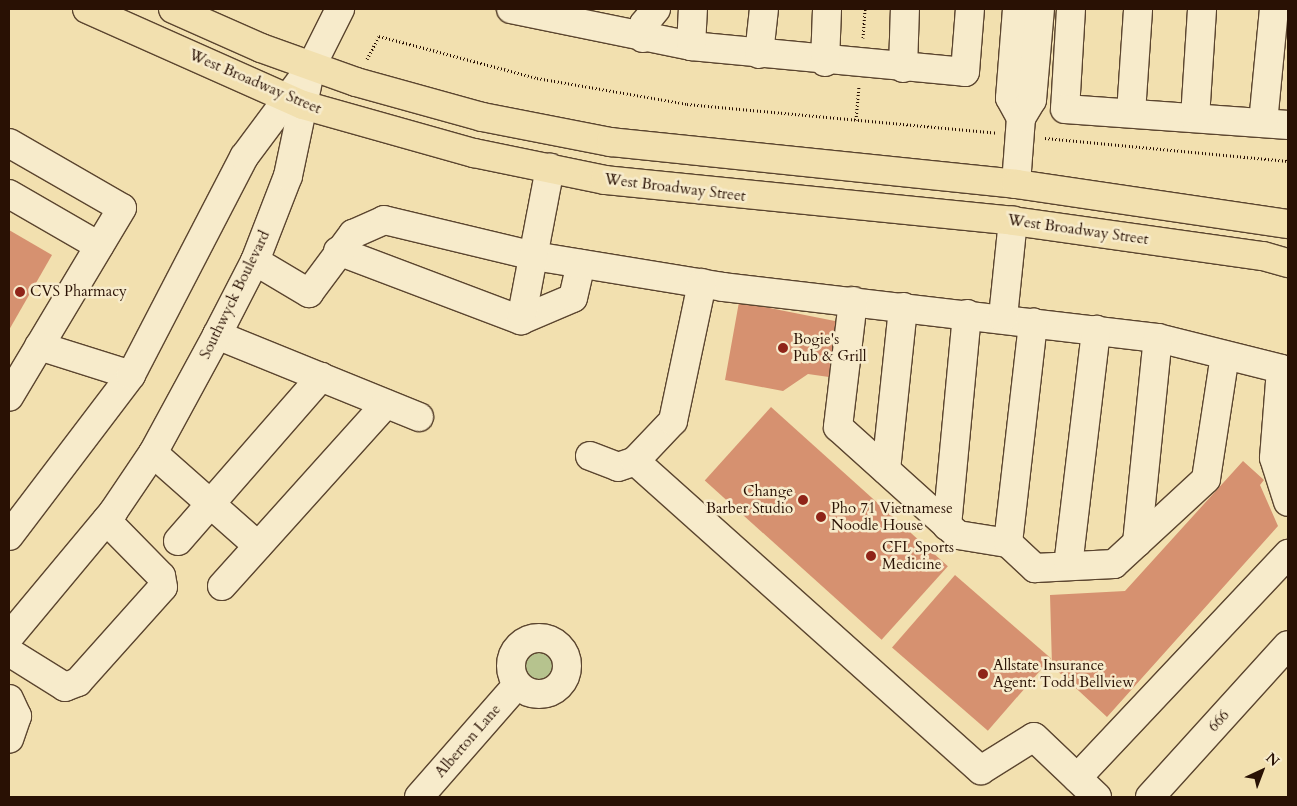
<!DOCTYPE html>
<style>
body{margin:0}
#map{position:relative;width:1297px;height:806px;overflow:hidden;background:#f2e0af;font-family:Cardo,serif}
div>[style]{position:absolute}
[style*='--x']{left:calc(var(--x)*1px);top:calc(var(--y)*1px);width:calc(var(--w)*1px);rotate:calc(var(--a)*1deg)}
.green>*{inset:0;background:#b6c38e}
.round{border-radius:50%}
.building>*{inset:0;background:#d69170;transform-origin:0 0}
.path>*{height:3px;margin-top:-1.5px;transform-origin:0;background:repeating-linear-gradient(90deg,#291104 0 1px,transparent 0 3.5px)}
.roads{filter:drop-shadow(1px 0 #5b452f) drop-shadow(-1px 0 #5b452f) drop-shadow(0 1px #5b452f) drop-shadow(0 -1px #5b452f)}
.minor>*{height:28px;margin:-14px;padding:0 14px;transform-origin:14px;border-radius:14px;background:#f7ebcb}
.minor>.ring{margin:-14px;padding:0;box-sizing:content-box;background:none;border:28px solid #f7ebcb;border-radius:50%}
.major>*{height:28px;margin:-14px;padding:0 14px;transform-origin:14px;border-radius:14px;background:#f2e0af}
.dots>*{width:14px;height:14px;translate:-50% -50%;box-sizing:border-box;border:2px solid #f7ebcb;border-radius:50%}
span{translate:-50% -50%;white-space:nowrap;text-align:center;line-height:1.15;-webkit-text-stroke:5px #f7ebcb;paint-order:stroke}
.street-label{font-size:15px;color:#291104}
.poi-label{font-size:15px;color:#291104}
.left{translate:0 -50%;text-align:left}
.right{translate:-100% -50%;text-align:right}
.frame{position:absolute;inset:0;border:10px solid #291104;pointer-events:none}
.north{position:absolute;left:1237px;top:746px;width:50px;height:50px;-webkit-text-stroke:4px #f7ebcb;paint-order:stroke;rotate:43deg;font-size:14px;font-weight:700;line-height:20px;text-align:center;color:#291104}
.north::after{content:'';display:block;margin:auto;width:18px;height:22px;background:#291104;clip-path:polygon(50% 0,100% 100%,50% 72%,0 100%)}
</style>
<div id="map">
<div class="green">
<div class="round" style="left:511px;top:630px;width:58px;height:58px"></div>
</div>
<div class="building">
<div style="clip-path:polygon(9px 230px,52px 255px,9px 330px)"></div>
<div style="clip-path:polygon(739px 302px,840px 322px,829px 377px,808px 374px,783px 391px,725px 380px)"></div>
<div style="left:771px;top:407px;width:238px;height:99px;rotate:42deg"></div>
<div style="clip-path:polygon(1243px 461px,1264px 480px,1260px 485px,1278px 526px,1107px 717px,1052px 666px,1050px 595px,1125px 591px)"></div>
<div style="left:955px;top:575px;width:127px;height:96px;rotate:41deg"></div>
</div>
<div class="path">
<div style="--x:863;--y:38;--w:29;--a:-86"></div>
<div style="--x:367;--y:59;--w:26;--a:-62"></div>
<div style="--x:379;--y:36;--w:163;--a:14.9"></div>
<div style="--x:537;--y:78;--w:152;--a:9.8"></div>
<div style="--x:687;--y:104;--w:311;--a:5.3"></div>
<div style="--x:856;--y:120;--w:33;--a:-85"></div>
<div style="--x:1045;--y:138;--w:244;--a:5.4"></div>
</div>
<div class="roads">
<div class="minor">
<div style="--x:511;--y:9;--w:184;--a:11.6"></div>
<div style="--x:691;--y:46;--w:275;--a:5.4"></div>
<div style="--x:965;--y:72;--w:63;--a:-85.5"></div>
<div style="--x:1017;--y:9;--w:89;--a:94.5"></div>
<div style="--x:1010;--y:98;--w:23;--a:61"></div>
<div style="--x:1071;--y:9;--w:100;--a:93.4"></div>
<div style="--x:1065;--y:109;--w:224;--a:4.1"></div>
<div style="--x:643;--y:38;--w:14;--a:-86"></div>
<div style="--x:644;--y:24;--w:19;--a:-51"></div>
<div style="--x:691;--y:46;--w:37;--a:-87"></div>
<div style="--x:759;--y:54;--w:45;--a:-83.7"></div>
<div style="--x:825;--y:62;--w:53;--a:-87.8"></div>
<div style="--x:903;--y:68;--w:59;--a:-88.1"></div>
<div style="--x:1131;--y:113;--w:104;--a:-86.1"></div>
<div style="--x:1195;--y:118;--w:109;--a:-86.3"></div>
<div style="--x:1263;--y:123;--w:115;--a:-84.5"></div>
<div style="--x:9;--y:143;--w:130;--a:29.9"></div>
<div style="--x:122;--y:208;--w:220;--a:120.9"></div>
<div style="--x:1016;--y:184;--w:66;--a:-85.7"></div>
<div style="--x:1021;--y:118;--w:21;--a:-59"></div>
<div style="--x:1032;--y:100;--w:91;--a:-85"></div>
<div style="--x:9;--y:194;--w:104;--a:30"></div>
<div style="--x:338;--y:251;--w:196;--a:20.7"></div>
<div style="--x:521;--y:320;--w:56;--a:-22.9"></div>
<div style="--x:573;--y:298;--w:35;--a:-77"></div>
<div style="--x:255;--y:261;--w:63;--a:30.7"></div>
<div style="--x:309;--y:293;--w:74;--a:-53.3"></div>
<div style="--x:353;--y:234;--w:34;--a:-24"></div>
<div style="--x:384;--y:220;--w:154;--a:13.5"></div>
<div style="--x:534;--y:256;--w:192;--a:9.3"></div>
<div style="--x:723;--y:287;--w:438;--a:6.7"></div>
<div style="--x:1158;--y:338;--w:127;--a:14.1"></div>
<div style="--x:1281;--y:369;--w:89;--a:94.5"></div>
<div style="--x:1274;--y:458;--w:46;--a:72.3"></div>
<div style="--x:853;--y:301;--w:127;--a:96.8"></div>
<div style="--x:838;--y:427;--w:161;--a:42"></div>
<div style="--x:958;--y:535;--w:51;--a:9.1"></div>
<div style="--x:1008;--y:543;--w:37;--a:43"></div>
<div style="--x:1035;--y:568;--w:79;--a:-2.9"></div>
<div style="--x:1114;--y:564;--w:125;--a:-42.7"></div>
<div style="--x:1206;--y:479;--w:125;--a:-81.3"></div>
<div style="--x:1003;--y:317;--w:97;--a:-84.1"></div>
<div style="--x:521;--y:320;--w:155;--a:-79.2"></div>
<div style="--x:217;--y:335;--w:218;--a:22.1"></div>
<div style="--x:39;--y:346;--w:96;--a:17.5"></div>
<div style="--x:153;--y:453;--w:140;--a:41.5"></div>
<div style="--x:590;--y:456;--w:30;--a:21"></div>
<div style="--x:618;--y:467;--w:18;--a:-19"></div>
<div style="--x:635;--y:461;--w:55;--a:-46.5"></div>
<div style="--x:673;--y:421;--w:141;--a:-78.1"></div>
<div style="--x:635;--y:461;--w:464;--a:41.8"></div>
<div style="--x:981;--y:770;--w:62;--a:-31.9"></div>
<div style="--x:1034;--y:737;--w:87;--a:43.6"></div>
<div style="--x:886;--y:470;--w:164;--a:-84"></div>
<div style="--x:947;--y:526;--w:213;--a:-84.6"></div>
<div style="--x:9;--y:536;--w:202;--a:-52.8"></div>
<div style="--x:131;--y:375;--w:246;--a:-62.6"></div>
<div style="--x:244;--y:157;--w:112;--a:-53.3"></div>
<div style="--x:311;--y:67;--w:65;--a:-63.4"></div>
<div style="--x:178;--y:541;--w:218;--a:-48.9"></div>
<div style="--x:1008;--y:543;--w:222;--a:-83.5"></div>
<div style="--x:1137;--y:543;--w:206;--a:-84.2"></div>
<div style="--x:1068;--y:566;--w:238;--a:-83.2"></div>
<div style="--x:222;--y:586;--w:245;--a:-48"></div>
<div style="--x:9;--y:637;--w:163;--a:-50.2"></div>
<div style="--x:113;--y:512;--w:71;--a:-55.9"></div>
<div style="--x:153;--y:453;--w:134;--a:-61.5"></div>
<div style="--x:217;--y:335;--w:83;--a:-62.8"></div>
<div style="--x:255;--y:261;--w:91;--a:-68.8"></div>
<div style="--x:288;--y:176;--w:111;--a:-78.1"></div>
<div class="ring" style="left:511px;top:638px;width:28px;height:28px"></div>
<div style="--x:9;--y:652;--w:66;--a:32"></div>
<div style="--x:65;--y:687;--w:14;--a:-21"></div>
<div style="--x:78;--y:682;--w:127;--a:-48.2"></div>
<div style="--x:163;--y:587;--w:11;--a:-100"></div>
<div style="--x:161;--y:576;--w:78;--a:-134.5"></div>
<div style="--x:9;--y:699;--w:19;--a:65"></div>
<div style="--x:17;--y:716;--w:24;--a:109"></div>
<div style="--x:1077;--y:778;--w:308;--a:-46.7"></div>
<div style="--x:419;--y:797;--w:149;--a:-48.8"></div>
<div style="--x:1150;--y:797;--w:205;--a:-47.8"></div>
</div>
<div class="major">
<div style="--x:87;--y:9;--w:236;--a:24"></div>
<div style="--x:303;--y:105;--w:178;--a:15.7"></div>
<div style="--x:474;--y:153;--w:134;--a:11.6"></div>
<div style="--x:605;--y:180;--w:410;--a:5.7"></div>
<div style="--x:1013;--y:221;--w:252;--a:8"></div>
<div style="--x:1263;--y:256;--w:26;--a:16"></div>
<div style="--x:173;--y:9;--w:96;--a:23.9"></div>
<div style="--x:261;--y:48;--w:101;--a:19.7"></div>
<div style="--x:356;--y:82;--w:131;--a:15.5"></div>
<div style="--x:482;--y:117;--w:131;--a:11"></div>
<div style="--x:611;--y:142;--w:407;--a:5.9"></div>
<div style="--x:1016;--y:184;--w:275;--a:8.4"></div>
</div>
</div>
<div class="dots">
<div style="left:20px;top:292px;background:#8f2418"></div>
<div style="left:783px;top:348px;background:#8f2418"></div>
<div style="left:803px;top:500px;background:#8f2418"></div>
<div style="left:821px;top:517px;background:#8f2418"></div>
<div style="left:871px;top:556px;background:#8f2418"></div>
<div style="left:983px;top:674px;background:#8f2418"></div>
</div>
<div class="street-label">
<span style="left:255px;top:82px;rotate:23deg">West Broadway Street</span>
<span style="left:675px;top:188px;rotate:7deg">West Broadway Street</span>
<span style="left:1078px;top:230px;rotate:8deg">West Broadway Street</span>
<span style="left:235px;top:295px;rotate:-64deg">Southwyck Boulevard</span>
<span style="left:1219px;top:721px;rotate:-48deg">666</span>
<span style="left:468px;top:741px;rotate:-49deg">Alberton Lane</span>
</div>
<div class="poi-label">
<span class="left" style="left:30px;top:292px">CVS Pharmacy</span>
<span class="left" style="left:793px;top:348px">Bogie's<br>Pub &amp; Grill</span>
<span class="right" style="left:793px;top:500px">Change<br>Barber Studio</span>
<span class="left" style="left:831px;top:517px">Pho 71 Vietnamese<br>Noodle House</span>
<span class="left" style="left:882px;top:556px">CFL Sports<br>Medicine</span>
<span class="left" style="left:993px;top:674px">Allstate Insurance<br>Agent: Todd Bellview</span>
</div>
<div class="frame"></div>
<div class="north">N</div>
</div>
